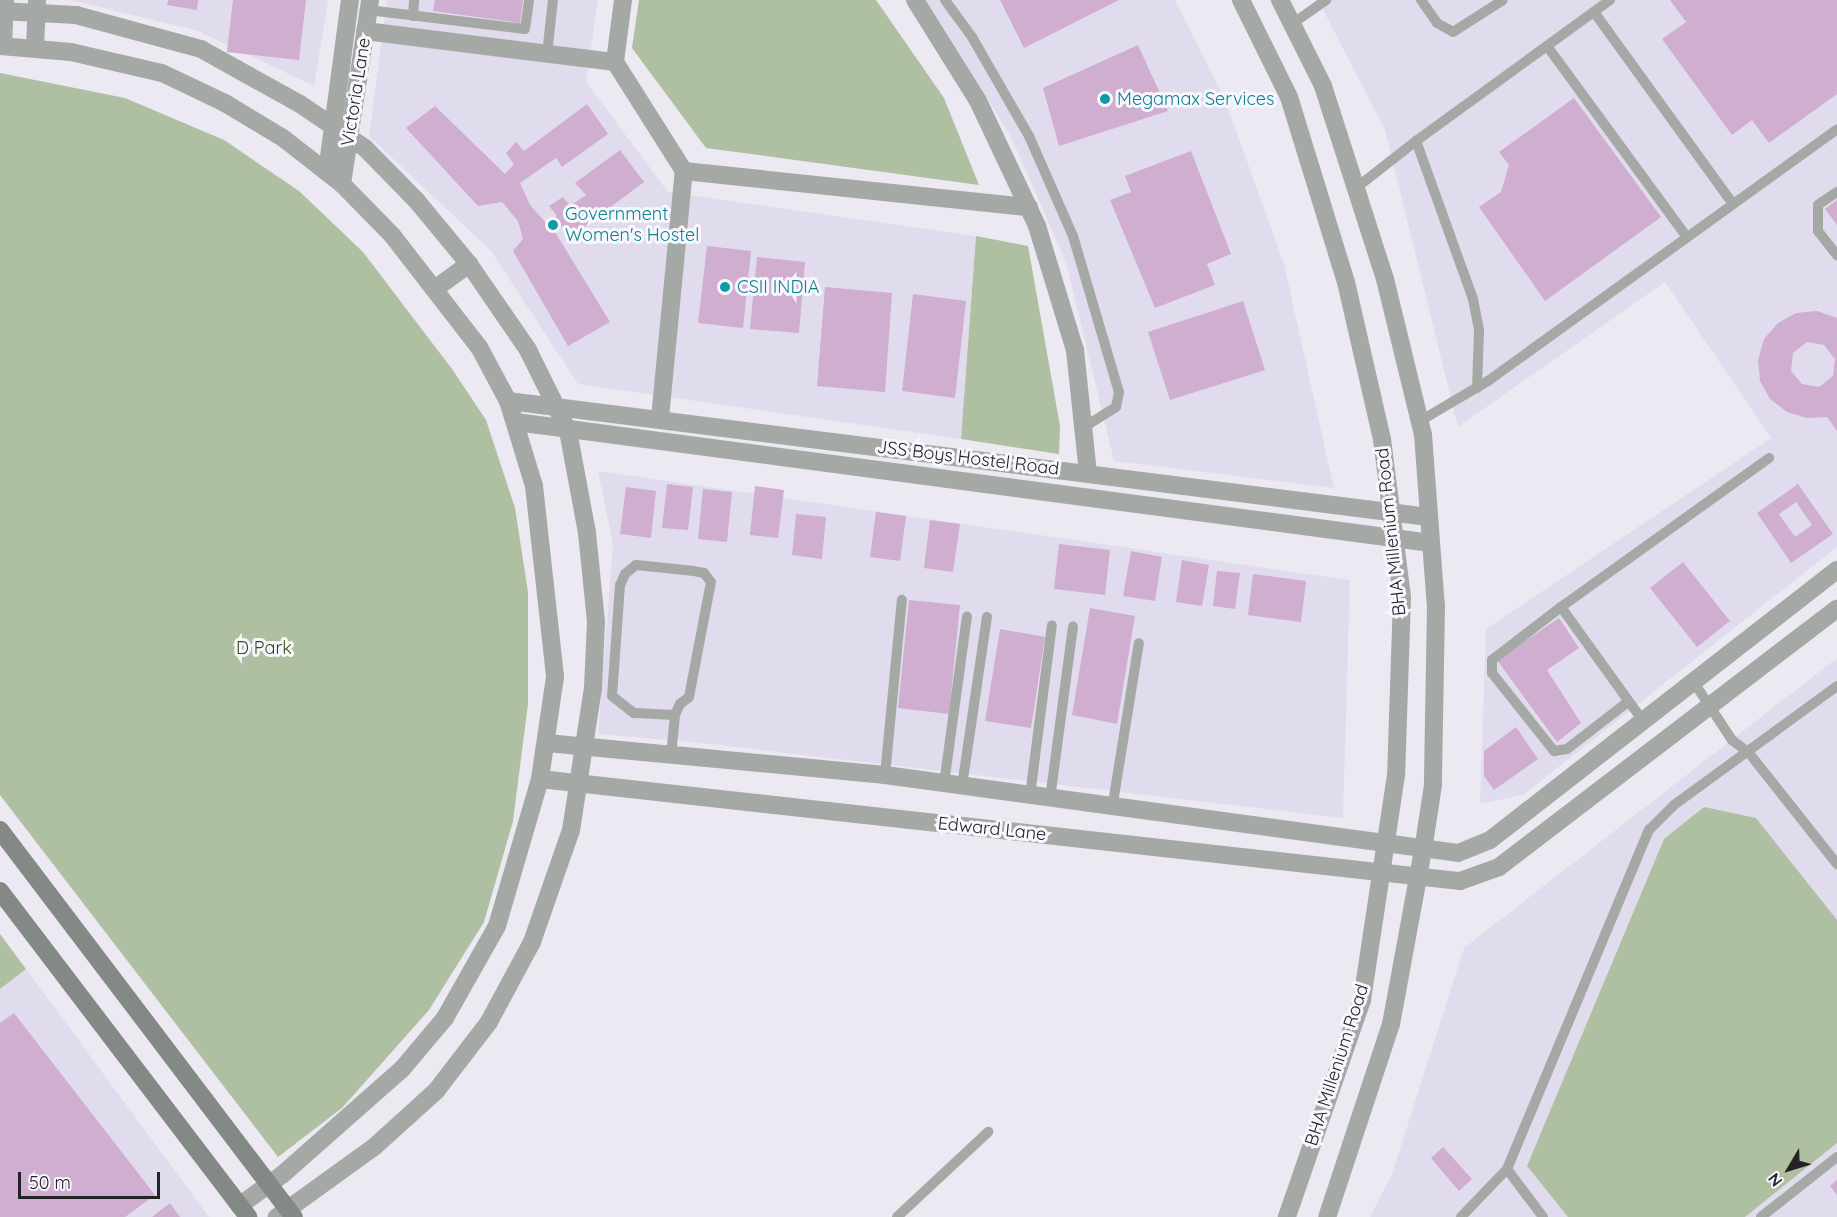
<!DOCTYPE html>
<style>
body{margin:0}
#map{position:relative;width:1837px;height:1217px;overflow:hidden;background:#ece9f3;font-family:Quicksand,sans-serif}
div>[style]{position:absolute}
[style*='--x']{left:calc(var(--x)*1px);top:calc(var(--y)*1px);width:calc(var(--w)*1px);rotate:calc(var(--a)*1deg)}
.built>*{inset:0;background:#e1dced}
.green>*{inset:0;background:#afbfa1}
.building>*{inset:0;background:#cfaecf}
.lane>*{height:10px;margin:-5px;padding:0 5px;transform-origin:5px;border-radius:5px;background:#a5a9a6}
.street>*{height:18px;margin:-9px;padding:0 9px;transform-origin:9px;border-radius:9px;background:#a5a9a6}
.secondary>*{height:18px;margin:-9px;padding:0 9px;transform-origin:9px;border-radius:9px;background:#838985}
.dots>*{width:16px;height:16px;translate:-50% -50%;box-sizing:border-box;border:3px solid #f9f7fe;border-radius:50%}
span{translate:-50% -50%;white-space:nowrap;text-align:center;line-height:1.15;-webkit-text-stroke:6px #f9f7fe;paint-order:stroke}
.street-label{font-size:18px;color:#232226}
.culture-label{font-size:18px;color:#0d838f}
.left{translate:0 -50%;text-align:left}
.park-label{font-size:18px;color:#314b11}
.north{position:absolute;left:1759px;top:1139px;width:60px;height:60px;-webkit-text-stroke:4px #f9f7fe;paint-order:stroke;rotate:232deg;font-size:16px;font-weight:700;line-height:24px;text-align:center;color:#232226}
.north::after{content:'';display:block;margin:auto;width:21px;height:27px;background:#232226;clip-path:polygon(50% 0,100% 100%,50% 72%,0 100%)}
.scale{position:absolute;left:18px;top:1172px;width:142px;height:27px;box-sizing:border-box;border:3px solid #232226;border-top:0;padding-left:8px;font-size:18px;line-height:21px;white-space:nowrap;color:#232226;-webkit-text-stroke:4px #f9f7fe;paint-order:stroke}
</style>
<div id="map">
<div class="built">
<div style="clip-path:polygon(71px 0,328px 0,314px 86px,198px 31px)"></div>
<div style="clip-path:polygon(387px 0,598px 0,586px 82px,668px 192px,976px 236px,961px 439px,578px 384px,491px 251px,369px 136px)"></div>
<div style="clip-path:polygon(926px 0,1175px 0,1225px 100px,1284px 264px,1334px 488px,1114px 461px,1066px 262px,1011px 137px)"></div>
<div style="clip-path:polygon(1318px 0,1837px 0,1837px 547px,1523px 795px,1480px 804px,1486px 629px,1771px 438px,1665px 282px,1458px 427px,1385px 130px)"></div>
<div style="clip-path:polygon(598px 471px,1350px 580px,1343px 818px,701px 743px,598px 734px,613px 545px)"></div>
<div style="clip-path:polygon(1837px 658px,1837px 1217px,1370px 1217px,1392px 1174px,1464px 948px)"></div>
<div style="clip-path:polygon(26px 969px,209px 1217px,0 1217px,0 989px)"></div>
</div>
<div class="green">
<div style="clip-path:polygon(639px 0,876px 0,944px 98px,979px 185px,706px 148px,632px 48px)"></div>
<div style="clip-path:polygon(0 73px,125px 98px,224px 140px,299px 191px,363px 252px,452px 369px,486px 420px,515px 508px,528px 592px,528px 704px,513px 821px,484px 922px,429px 1010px,342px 1108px,278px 1157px,0 795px)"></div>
<div style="clip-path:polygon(976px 236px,1028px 246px,1060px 426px,1059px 454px,961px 439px)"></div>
<div style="clip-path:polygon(1704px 807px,1756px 818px,1837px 920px,1837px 1143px,1745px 1217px,1568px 1217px,1527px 1166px,1664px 839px)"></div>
<div style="clip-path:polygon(0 934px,26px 969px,0 989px)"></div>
</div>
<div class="building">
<div style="clip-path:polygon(168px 0,198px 0,197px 10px,167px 5px)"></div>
<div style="clip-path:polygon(233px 0,306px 0,299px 60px,227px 52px)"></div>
<div style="clip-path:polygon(435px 0,523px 0,520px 23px,433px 11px)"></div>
<div style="clip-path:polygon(1000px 0,1119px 0,1024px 48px)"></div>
<div style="clip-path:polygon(1670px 0,1837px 0,1837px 94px,1769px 143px,1752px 120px,1732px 135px,1662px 39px,1686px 22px)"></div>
<div style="clip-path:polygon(1138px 45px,1168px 111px,1059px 146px,1043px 88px)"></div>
<div style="clip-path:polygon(1574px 98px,1661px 217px,1545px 301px,1479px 207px,1501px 192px,1509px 165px,1499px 152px)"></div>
<div style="clip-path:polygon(587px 104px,608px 134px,562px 167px,556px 158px,520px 183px,530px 205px,547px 224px,557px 216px,549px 206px,563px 197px,570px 206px,586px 195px,575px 183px,620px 150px,644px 182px,573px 235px,562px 226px,555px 232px,610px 322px,568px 346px,513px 251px,523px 239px,518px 221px,502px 202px,478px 206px,406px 128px,435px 106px,505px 174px,514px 164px,506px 153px,516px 142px,524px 151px)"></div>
<div style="clip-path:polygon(1191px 151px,1231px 254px,1207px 264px,1215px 285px,1155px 308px,1110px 200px,1131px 192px,1125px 176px)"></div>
<div style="clip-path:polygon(1837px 200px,1837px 225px,1825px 209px)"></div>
<div style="clip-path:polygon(707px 246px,751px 251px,743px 328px,698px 323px)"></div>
<div style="clip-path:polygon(757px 257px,805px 262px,799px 333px,750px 329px)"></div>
<div style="clip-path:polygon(825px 287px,892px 293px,885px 392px,817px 386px)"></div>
<div style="clip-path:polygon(913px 294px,966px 301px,955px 398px,902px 391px)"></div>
<div style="clip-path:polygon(1243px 301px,1265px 370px,1170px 400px,1148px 332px)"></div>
<div style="clip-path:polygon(evenodd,1817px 311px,1837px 318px,1837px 431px,1827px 417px,1807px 418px,1787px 412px,1770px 399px,1760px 381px,1758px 360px,1764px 339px,1778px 323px,1796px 313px,1817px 311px,1807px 342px,1824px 345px,1835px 359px,1833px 376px,1819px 387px,1802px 384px,1791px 371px,1793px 353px,1807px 342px)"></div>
<div style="clip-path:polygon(667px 484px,693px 487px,688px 530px,662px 528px)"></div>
<div style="clip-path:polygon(evenodd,1798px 484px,1833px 534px,1791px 563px,1757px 513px,1798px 484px,1796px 502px,1812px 525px,1795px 537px,1779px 514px,1796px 502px)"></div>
<div style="clip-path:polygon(755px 486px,784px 490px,778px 538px,750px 535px)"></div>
<div style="clip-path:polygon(626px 487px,656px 491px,651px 538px,620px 534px)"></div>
<div style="clip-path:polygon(703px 489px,732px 492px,727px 542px,698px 539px)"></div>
<div style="clip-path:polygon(876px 512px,906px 516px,900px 561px,870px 557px)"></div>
<div style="clip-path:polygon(796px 514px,826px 517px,822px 559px,792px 555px)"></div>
<div style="clip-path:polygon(930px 520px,960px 524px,953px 572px,924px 568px)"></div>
<div style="clip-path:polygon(1059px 544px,1110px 550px,1105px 595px,1054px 589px)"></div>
<div style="clip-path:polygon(1131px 551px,1162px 557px,1155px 601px,1123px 596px)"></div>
<div style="clip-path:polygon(1182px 560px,1209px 565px,1202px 606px,1176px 602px)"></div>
<div style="clip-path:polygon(1683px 562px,1730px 621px,1697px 647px,1650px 588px)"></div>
<div style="clip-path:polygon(1217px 571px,1240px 573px,1235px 609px,1213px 606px)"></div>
<div style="clip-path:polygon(1253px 574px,1306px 581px,1301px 622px,1248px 615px)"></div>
<div style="clip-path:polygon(909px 600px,960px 605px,949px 714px,898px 708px)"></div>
<div style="clip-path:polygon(1090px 608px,1135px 616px,1117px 724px,1072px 715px)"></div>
<div style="clip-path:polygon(1559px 618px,1579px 648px,1547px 670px,1581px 723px,1557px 742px,1497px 660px)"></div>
<div style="clip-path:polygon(1000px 629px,1045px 637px,1031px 728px,985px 721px)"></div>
<div style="clip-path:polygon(1516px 727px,1538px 759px,1494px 790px,1484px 776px,1484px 751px)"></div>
<div style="clip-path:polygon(14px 1013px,155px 1195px,125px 1217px,0 1217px,0 1023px)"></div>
<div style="clip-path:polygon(1443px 1147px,1472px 1179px,1459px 1191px,1431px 1158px)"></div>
<div style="clip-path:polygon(1837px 1180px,1837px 1195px,1830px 1186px)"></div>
<div style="clip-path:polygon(170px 1203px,180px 1217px,152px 1217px)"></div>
</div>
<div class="lane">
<div style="--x:945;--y:0;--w:46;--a:53.9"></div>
<div style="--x:972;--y:37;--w:114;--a:60.1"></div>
<div style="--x:1029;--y:136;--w:109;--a:66.3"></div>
<div style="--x:1073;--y:236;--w:163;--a:73.6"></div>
<div style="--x:1119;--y:392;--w:15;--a:101"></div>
<div style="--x:1116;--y:407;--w:39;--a:148"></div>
<div style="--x:1421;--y:0;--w:28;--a:55"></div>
<div style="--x:1437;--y:23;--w:18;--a:29"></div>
<div style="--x:1453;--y:32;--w:59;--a:-32.6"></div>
<div style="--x:368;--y:10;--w:158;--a:6.9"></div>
<div style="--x:525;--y:29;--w:29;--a:-82"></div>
<div style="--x:1594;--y:12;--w:237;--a:54.1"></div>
<div style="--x:413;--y:16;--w:16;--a:-86"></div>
<div style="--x:1292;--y:24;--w:42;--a:-35.2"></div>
<div style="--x:1547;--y:46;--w:237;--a:53.8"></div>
<div style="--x:547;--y:54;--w:54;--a:-83.7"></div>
<div style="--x:1356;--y:188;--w:76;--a:-38.1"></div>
<div style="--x:1837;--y:192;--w:23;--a:146"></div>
<div style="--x:1818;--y:205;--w:26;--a:90"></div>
<div style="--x:1818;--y:231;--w:31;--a:52"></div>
<div style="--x:1477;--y:388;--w:58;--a:-88"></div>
<div style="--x:1479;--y:330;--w:32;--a:-101"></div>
<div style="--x:1473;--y:299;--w:168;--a:-109.8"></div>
<div style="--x:1416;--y:141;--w:240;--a:-36"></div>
<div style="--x:1420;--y:421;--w:79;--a:-30.5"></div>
<div style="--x:1488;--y:381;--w:430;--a:-35.8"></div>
<div style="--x:1561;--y:607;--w:87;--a:142.5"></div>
<div style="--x:1492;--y:660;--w:13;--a:90"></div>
<div style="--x:1492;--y:673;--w:100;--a:51.5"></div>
<div style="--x:1554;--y:751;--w:13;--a:-9"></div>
<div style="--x:1567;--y:749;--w:78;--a:-37.7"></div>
<div style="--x:1693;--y:681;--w:71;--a:56.5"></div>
<div style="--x:1732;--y:740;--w:21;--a:37"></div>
<div style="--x:1749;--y:753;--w:142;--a:51.6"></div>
<div style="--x:1643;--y:721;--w:140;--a:-125.7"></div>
<div style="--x:1561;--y:607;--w:256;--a:-35.6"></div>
<div style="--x:671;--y:756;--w:41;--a:-84.4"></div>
<div style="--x:675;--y:715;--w:12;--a:-66"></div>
<div style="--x:680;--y:704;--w:11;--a:-38"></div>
<div style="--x:689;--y:697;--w:117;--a:-79.2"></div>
<div style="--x:711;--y:582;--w:11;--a:-128"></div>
<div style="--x:704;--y:573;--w:10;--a:-169"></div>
<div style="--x:694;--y:571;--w:58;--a:-174.1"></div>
<div style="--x:636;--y:565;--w:14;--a:141"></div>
<div style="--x:625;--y:574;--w:12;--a:114"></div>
<div style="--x:620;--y:585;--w:111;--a:94.1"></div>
<div style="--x:612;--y:696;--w:28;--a:38"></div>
<div style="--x:634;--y:713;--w:41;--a:2.8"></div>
<div style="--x:885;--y:775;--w:176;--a:-84.5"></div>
<div style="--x:944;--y:784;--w:169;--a:-82.2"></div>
<div style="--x:962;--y:786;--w:171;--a:-81.6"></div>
<div style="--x:1030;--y:796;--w:172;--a:-82.7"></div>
<div style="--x:1050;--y:799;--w:174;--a:-82.4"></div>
<div style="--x:1112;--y:809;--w:168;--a:-80.8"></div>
<div style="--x:1507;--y:1169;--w:60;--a:53.1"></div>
<div style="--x:897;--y:1217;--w:125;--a:-43"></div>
<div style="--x:1461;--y:1217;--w:66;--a:-46.2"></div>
<div style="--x:1507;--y:1169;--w:368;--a:-67.3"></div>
<div style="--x:1649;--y:830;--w:35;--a:-45"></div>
<div style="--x:1674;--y:805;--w:202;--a:-36.1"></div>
<div style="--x:1761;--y:1217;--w:97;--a:-38.3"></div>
</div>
<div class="street">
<div style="--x:623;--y:0;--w:63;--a:97.4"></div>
<div style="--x:615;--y:62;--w:129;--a:57.7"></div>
<div style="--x:684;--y:171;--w:347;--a:6"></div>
<div style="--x:915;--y:0;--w:119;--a:58"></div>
<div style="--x:978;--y:101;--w:138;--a:64.7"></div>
<div style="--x:1037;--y:226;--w:130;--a:73"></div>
<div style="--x:1075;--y:350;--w:124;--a:84"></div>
<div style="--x:1241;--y:0;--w:108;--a:63.7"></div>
<div style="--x:1289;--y:97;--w:194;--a:72.9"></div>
<div style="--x:1346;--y:282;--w:161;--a:77.1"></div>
<div style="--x:1382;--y:439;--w:159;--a:82.8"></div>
<div style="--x:1402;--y:597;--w:178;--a:91.9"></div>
<div style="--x:1396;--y:775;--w:228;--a:98.6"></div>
<div style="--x:1362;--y:1000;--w:230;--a:109.1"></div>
<div style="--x:1280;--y:0;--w:96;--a:63.4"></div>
<div style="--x:1323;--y:86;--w:203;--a:72.2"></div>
<div style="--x:1385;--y:279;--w:161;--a:76.3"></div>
<div style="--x:1423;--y:435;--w:171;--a:85.7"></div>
<div style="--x:1436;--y:606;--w:179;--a:91"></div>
<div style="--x:1433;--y:785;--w:66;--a:98.7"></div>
<div style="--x:1423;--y:850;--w:177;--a:100.4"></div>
<div style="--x:1391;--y:1024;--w:203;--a:108.3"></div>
<div style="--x:0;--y:11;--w:76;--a:3"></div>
<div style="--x:76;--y:15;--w:130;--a:15.2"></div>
<div style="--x:201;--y:49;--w:113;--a:29.1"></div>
<div style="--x:300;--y:104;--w:78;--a:34.1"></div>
<div style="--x:365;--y:148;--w:73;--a:45.6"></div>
<div style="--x:416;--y:200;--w:83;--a:50.4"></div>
<div style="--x:469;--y:264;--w:104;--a:55.5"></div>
<div style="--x:528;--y:350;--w:90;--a:63.7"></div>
<div style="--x:568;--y:431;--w:104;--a:79.4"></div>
<div style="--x:587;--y:533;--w:89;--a:84.2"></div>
<div style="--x:596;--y:622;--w:66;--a:92.6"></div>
<div style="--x:593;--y:688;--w:144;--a:98.8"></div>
<div style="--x:571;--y:830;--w:119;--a:109.2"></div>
<div style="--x:532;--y:942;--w:91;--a:118.3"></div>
<div style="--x:489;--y:1022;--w:87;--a:127.5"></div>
<div style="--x:436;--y:1091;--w:84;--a:137.9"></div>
<div style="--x:374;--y:1147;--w:120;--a:144.2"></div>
<div style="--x:365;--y:31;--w:252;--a:7.1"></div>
<div style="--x:0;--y:46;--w:71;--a:4.8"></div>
<div style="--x:71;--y:52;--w:93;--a:13"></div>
<div style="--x:162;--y:73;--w:70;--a:25.5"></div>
<div style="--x:225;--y:103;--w:68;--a:31.1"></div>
<div style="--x:283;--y:138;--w:75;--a:37.9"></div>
<div style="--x:342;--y:184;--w:71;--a:45.6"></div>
<div style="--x:392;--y:235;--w:142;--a:52.2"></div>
<div style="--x:479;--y:347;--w:61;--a:61.8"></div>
<div style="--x:508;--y:401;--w:89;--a:73"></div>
<div style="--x:534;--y:486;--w:192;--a:83.7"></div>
<div style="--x:555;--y:677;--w:103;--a:98.4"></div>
<div style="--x:540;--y:779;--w:153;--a:106.3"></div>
<div style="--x:497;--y:926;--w:106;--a:119.5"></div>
<div style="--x:445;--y:1018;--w:67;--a:130.1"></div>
<div style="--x:402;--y:1069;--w:159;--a:138.6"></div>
<div style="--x:283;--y:1174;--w:54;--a:144"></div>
<div style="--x:3;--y:46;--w:46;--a:-87.5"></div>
<div style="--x:35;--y:48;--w:48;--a:-87.6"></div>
<div style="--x:327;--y:172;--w:174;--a:-82.4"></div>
<div style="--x:342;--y:184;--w:186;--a:-81.3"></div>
<div style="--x:436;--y:288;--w:41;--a:-36"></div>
<div style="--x:508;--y:401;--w:928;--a:7.18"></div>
<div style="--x:660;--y:418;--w:248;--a:-84.5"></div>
<div style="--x:516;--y:422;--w:923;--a:7.53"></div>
<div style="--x:547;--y:743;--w:340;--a:5.4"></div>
<div style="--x:885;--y:775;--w:578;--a:7.75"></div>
<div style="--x:1458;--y:853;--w:35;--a:-22"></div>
<div style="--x:1490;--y:840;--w:440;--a:-37.9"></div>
<div style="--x:540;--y:779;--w:926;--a:6.33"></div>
<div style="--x:1460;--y:881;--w:41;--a:-19.7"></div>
<div style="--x:1499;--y:867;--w:425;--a:-37.4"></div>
</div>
<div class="secondary">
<div style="--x:0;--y:830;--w:486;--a:52.8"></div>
<div style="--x:0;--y:891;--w:410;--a:52.7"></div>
</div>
<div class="dots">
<div style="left:1105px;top:99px;background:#0f9aa8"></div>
<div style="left:553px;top:225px;background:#0f9aa8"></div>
<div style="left:725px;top:287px;background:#0f9aa8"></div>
</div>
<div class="street-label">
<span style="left:356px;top:92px;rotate:-81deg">Victoria Lane</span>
<span style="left:968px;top:458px;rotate:7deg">JSS Boys Hostel Road</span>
<span style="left:1391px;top:532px;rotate:-96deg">BHA Millenium Road</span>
<span style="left:992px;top:829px;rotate:6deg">Edward Lane</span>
<span style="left:1337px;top:1065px;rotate:-72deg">BHA Millenium Road</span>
</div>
<div class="culture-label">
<span class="left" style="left:1117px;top:99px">Megamax Services</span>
<span class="left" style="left:565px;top:225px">Government<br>Women's Hostel</span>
<span class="left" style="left:737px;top:287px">CSII INDIA</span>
</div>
<div class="park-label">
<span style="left:264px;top:648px">D Park</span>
</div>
<div class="north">N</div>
<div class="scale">50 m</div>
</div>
